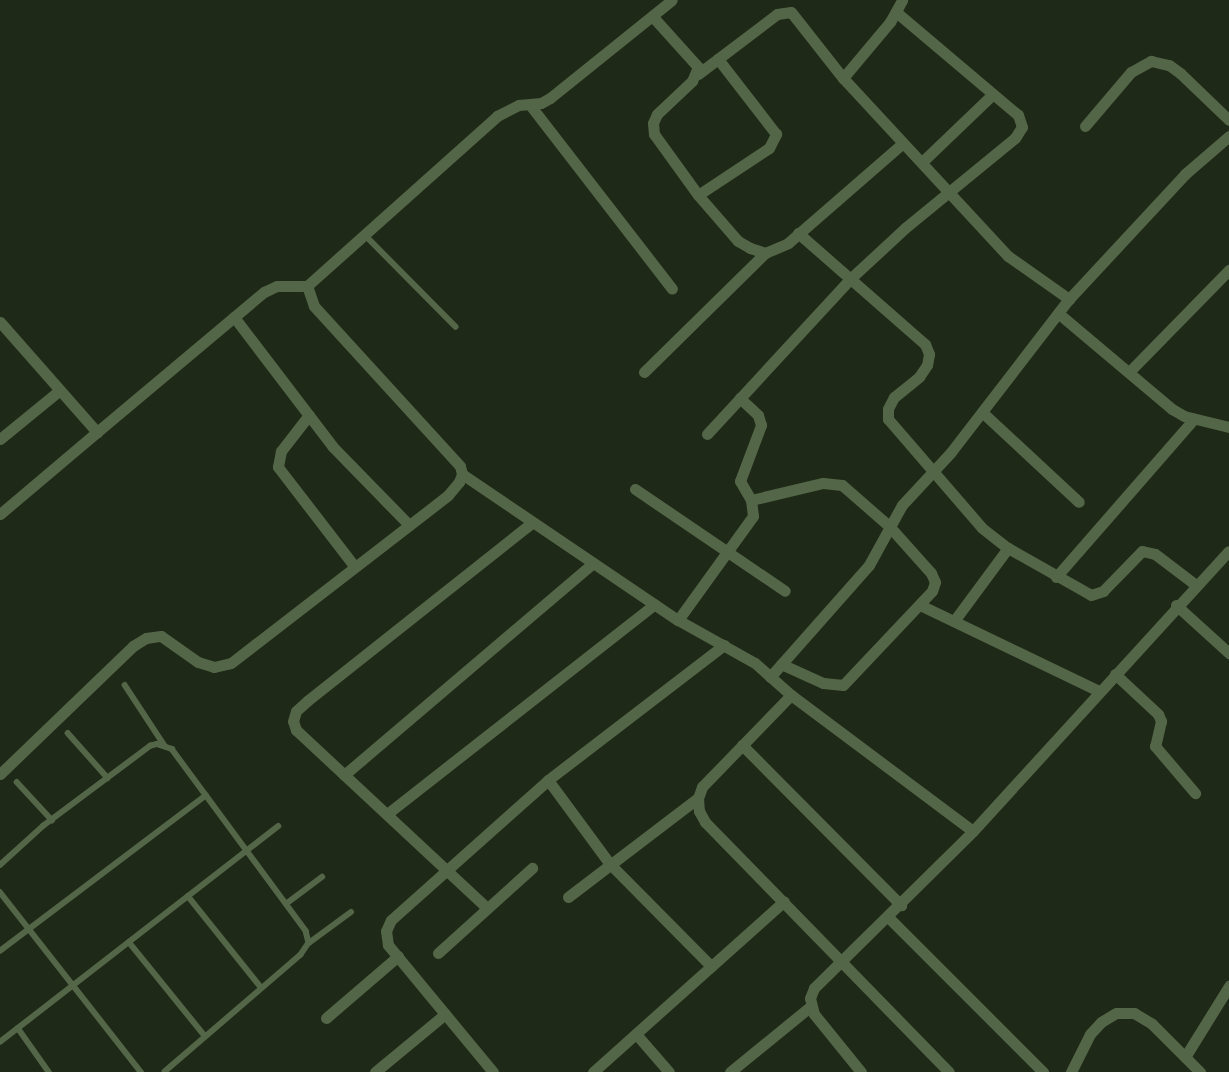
<!DOCTYPE html>
<style>
body{margin:0}
#map{position:relative;width:1229px;height:1072px;overflow:hidden;background:#1f2917;font-family:"Noto Sans",sans-serif}
div>[style]{position:absolute}
[style*='--x']{left:calc(var(--x)*1px);top:calc(var(--y)*1px);width:calc(var(--w)*1px);rotate:calc(var(--a)*1deg)}
.service>*{height:5.5px;margin:-2.75px;padding:0 2.75px;transform-origin:2.75px;border-radius:2.75px;background:#546648}
.minor>*{height:11px;margin:-5.5px;padding:0 5.5px;transform-origin:5.5px;border-radius:5.5px;background:#546648}
span{translate:-50% -50%;white-space:nowrap;text-align:center;line-height:1.15;-webkit-text-stroke:5px #0b1008;paint-order:stroke}
</style>
<div id="map">
<div class="service">
<div style="--x:365;--y:235;--w:129;--a:45.3"></div>
<div style="--x:125;--y:685;--w:73;--a:56.7"></div>
<div style="--x:68;--y:733;--w:60;--a:48.4"></div>
<div style="--x:17;--y:782;--w:52;--a:47.4"></div>
<div style="--x:0;--y:865;--w:58;--a:-42.2"></div>
<div style="--x:43;--y:826;--w:134;--a:-36.8"></div>
<div style="--x:150;--y:746;--w:7;--a:-16"></div>
<div style="--x:157;--y:744;--w:16;--a:18"></div>
<div style="--x:172;--y:749;--w:226;--a:53.6"></div>
<div style="--x:306;--y:931;--w:12;--a:76"></div>
<div style="--x:309;--y:943;--w:14;--a:124"></div>
<div style="--x:301;--y:955;--w:179;--a:139.3"></div>
<div style="--x:0;--y:892;--w:229;--a:51.9"></div>
<div style="--x:188;--y:896;--w:117;--a:51.3"></div>
<div style="--x:286;--y:904;--w:45;--a:-36.9"></div>
<div style="--x:129;--y:942;--w:121;--a:51"></div>
<div style="--x:309;--y:943;--w:52;--a:-36.4"></div>
<div style="--x:0;--y:951;--w:258;--a:-37.1"></div>
<div style="--x:18;--y:1028;--w:54;--a:54.8"></div>
<div style="--x:0;--y:1042;--w:352;--a:-37.8"></div>
</div>
<div class="minor">
<div style="--x:653;--y:17;--w:67;--a:48"></div>
<div style="--x:698;--y:67;--w:15;--a:113"></div>
<div style="--x:692;--y:81;--w:48;--a:136.7"></div>
<div style="--x:657;--y:114;--w:10;--a:114"></div>
<div style="--x:653;--y:123;--w:11;--a:85"></div>
<div style="--x:654;--y:134;--w:75;--a:54.2"></div>
<div style="--x:698;--y:195;--w:61;--a:49"></div>
<div style="--x:738;--y:241;--w:14;--a:30"></div>
<div style="--x:750;--y:248;--w:16;--a:18"></div>
<div style="--x:765;--y:253;--w:25;--a:-23"></div>
<div style="--x:788;--y:243;--w:151;--a:-41"></div>
<div style="--x:698;--y:74;--w:99;--a:-37.2"></div>
<div style="--x:777;--y:14;--w:14;--a:-8"></div>
<div style="--x:791;--y:12;--w:84;--a:51.8"></div>
<div style="--x:843;--y:78;--w:243;--a:47.2"></div>
<div style="--x:1008;--y:256;--w:75;--a:35.2"></div>
<div style="--x:843;--y:78;--w:73;--a:-50"></div>
<div style="--x:890;--y:22;--w:25;--a:-61"></div>
<div style="--x:530;--y:105;--w:232;--a:52.3"></div>
<div style="--x:1085;--y:126;--w:71;--a:-49.6"></div>
<div style="--x:1131;--y:72;--w:23;--a:-29"></div>
<div style="--x:1151;--y:61;--w:18;--a:13"></div>
<div style="--x:1169;--y:65;--w:14;--a:36"></div>
<div style="--x:1180;--y:73;--w:68;--a:43.8"></div>
<div style="--x:922;--y:162;--w:98;--a:-43.8"></div>
<div style="--x:698;--y:195;--w:85;--a:-33.5"></div>
<div style="--x:769;--y:148;--w:16;--a:-63"></div>
<div style="--x:776;--y:134;--w:95;--a:-127.7"></div>
<div style="--x:798;--y:233;--w:169;--a:41.2"></div>
<div style="--x:925;--y:344;--w:11;--a:68"></div>
<div style="--x:929;--y:354;--w:11;--a:100"></div>
<div style="--x:927;--y:365;--w:14;--a:124"></div>
<div style="--x:919;--y:377;--w:32;--a:141"></div>
<div style="--x:894;--y:397;--w:13;--a:117"></div>
<div style="--x:888;--y:409;--w:10;--a:90"></div>
<div style="--x:888;--y:419;--w:144;--a:49.2"></div>
<div style="--x:982;--y:528;--w:33;--a:38"></div>
<div style="--x:1008;--y:548;--w:95;--a:29.5"></div>
<div style="--x:1091;--y:595;--w:13;--a:-18"></div>
<div style="--x:1103;--y:591;--w:56;--a:-45.7"></div>
<div style="--x:1142;--y:551;--w:13;--a:13"></div>
<div style="--x:1155;--y:554;--w:51;--a:37.1"></div>
<div style="--x:1058;--y:313;--w:149;--a:40.1"></div>
<div style="--x:1172;--y:409;--w:14;--a:30"></div>
<div style="--x:1184;--y:416;--w:46;--a:13.7"></div>
<div style="--x:234;--y:317;--w:163;--a:52.7"></div>
<div style="--x:333;--y:447;--w:109;--a:45.7"></div>
<div style="--x:0;--y:322;--w:147;--a:48.6"></div>
<div style="--x:97;--y:432;--w:218;--a:-40"></div>
<div style="--x:264;--y:292;--w:14;--a:-25"></div>
<div style="--x:277;--y:286;--w:30;--a:0"></div>
<div style="--x:644;--y:372;--w:170;--a:-44.5"></div>
<div style="--x:1129;--y:372;--w:143;--a:-45.6"></div>
<div style="--x:982;--y:412;--w:132;--a:42.9"></div>
<div style="--x:309;--y:415;--w:46;--a:127.9"></div>
<div style="--x:281;--y:451;--w:16;--a:101"></div>
<div style="--x:278;--y:467;--w:126;--a:52.4"></div>
<div style="--x:707;--y:434;--w:211;--a:-47.3"></div>
<div style="--x:850;--y:279;--w:75;--a:-42.8"></div>
<div style="--x:905;--y:228;--w:142;--a:-39.3"></div>
<div style="--x:1015;--y:138;--w:13;--a:-58"></div>
<div style="--x:1022;--y:127;--w:13;--a:-108"></div>
<div style="--x:1018;--y:115;--w:160;--a:-139.8"></div>
<div style="--x:0;--y:439;--w:77;--a:-39.2"></div>
<div style="--x:462;--y:474;--w:261;--a:34.1"></div>
<div style="--x:678;--y:620;--w:88;--a:29.2"></div>
<div style="--x:755;--y:663;--w:48;--a:41.6"></div>
<div style="--x:791;--y:695;--w:227;--a:36.8"></div>
<div style="--x:635;--y:489;--w:181;--a:34.2"></div>
<div style="--x:751;--y:500;--w:74;--a:-13.3"></div>
<div style="--x:823;--y:483;--w:19;--a:6"></div>
<div style="--x:842;--y:485;--w:62;--a:41.1"></div>
<div style="--x:889;--y:526;--w:63;--a:48.2"></div>
<div style="--x:931;--y:573;--w:10;--a:66"></div>
<div style="--x:935;--y:582;--w:9;--a:108"></div>
<div style="--x:932;--y:591;--w:129;--a:133.4"></div>
<div style="--x:843;--y:685;--w:20;--a:-174"></div>
<div style="--x:823;--y:683;--w:46;--a:-155.7"></div>
<div style="--x:0;--y:514;--w:127;--a:-40.2"></div>
<div style="--x:1056;--y:577;--w:210;--a:-48.9"></div>
<div style="--x:920;--y:605;--w:199;--a:25.7"></div>
<div style="--x:1176;--y:605;--w:72;--a:42.2"></div>
<div style="--x:678;--y:620;--w:128;--a:-54.2"></div>
<div style="--x:753;--y:516;--w:16;--a:-97"></div>
<div style="--x:751;--y:500;--w:22;--a:-120"></div>
<div style="--x:740;--y:481;--w:60;--a:-69.4"></div>
<div style="--x:761;--y:425;--w:10;--a:-107"></div>
<div style="--x:758;--y:415;--w:25;--a:-137"></div>
<div style="--x:954;--y:621;--w:91;--a:-53.5"></div>
<div style="--x:1115;--y:674;--w:59;--a:42.9"></div>
<div style="--x:1158;--y:714;--w:8;--a:67"></div>
<div style="--x:1161;--y:721;--w:26;--a:103"></div>
<div style="--x:1155;--y:746;--w:62;--a:49.6"></div>
<div style="--x:770;--y:677;--w:149;--a:-48.5"></div>
<div style="--x:869;--y:565;--w:68;--a:-61.2"></div>
<div style="--x:902;--y:505;--w:72;--a:-47.2"></div>
<div style="--x:951;--y:452;--w:193;--a:-52.4"></div>
<div style="--x:1069;--y:299;--w:171;--a:-47.1"></div>
<div style="--x:1185;--y:174;--w:58;--a:-40.8"></div>
<div style="--x:791;--y:695;--w:128;--a:134.1"></div>
<div style="--x:702;--y:787;--w:12;--a:110"></div>
<div style="--x:698;--y:798;--w:13;--a:86"></div>
<div style="--x:699;--y:811;--w:13;--a:61"></div>
<div style="--x:705;--y:822;--w:349;--a:45.7"></div>
<div style="--x:742;--y:745;--w:226;--a:45.2"></div>
<div style="--x:0;--y:774;--w:185;--a:-43.9"></div>
<div style="--x:133;--y:646;--w:15;--a:-32"></div>
<div style="--x:146;--y:638;--w:15;--a:-8"></div>
<div style="--x:161;--y:636;--w:45;--a:35.1"></div>
<div style="--x:198;--y:662;--w:17;--a:17"></div>
<div style="--x:214;--y:667;--w:17;--a:-13"></div>
<div style="--x:231;--y:663;--w:274;--a:-37.7"></div>
<div style="--x:448;--y:495;--w:17;--a:-50"></div>
<div style="--x:459;--y:482;--w:9;--a:-69"></div>
<div style="--x:462;--y:474;--w:8;--a:-104"></div>
<div style="--x:460;--y:466;--w:217;--a:-132.4"></div>
<div style="--x:314;--y:306;--w:21;--a:-109"></div>
<div style="--x:307;--y:286;--w:255;--a:-41.8"></div>
<div style="--x:497;--y:116;--w:25;--a:-27"></div>
<div style="--x:519;--y:105;--w:22;--a:-5"></div>
<div style="--x:541;--y:103;--w:10;--a:-29"></div>
<div style="--x:550;--y:98;--w:156;--a:-38.8"></div>
<div style="--x:344;--y:775;--w:327;--a:-40.4"></div>
<div style="--x:548;--y:780;--w:104;--a:53.6"></div>
<div style="--x:610;--y:864;--w:144;--a:45.3"></div>
<div style="--x:387;--y:814;--w:340;--a:-38.1"></div>
<div style="--x:568;--y:897;--w:163;--a:-37.3"></div>
<div style="--x:487;--y:908;--w:261;--a:-137"></div>
<div style="--x:296;--y:730;--w:9;--a:-108"></div>
<div style="--x:293;--y:721;--w:10;--a:-73"></div>
<div style="--x:296;--y:711;--w:15;--a:-42"></div>
<div style="--x:307;--y:701;--w:288;--a:-38.4"></div>
<div style="--x:889;--y:918;--w:218;--a:45"></div>
<div style="--x:438;--y:953;--w:127;--a:-42.1"></div>
<div style="--x:326;--y:1018;--w:95;--a:-40.7"></div>
<div style="--x:636;--y:1034;--w:50;--a:49"></div>
<div style="--x:1185;--y:1057;--w:84;--a:-58.2"></div>
<div style="--x:375;--y:1072;--w:91;--a:-39.6"></div>
<div style="--x:493;--y:1072;--w:165;--a:-129.6"></div>
<div style="--x:388;--y:945;--w:14;--a:-98"></div>
<div style="--x:386;--y:931;--w:12;--a:-66"></div>
<div style="--x:391;--y:920;--w:210;--a:-41.7"></div>
<div style="--x:548;--y:780;--w:222;--a:-37.5"></div>
<div style="--x:593;--y:1072;--w:256;--a:-41.8"></div>
<div style="--x:730;--y:1072;--w:104;--a:-39.2"></div>
<div style="--x:861;--y:1072;--w:75;--a:-129"></div>
<div style="--x:814;--y:1014;--w:16;--a:-104"></div>
<div style="--x:810;--y:998;--w:11;--a:-68"></div>
<div style="--x:814;--y:988;--w:223;--a:-44.6"></div>
<div style="--x:973;--y:831;--w:379;--a:-47.6"></div>
<div style="--x:1071;--y:1072;--w:42;--a:-63.4"></div>
<div style="--x:1090;--y:1034;--w:16;--a:-47"></div>
<div style="--x:1101;--y:1022;--w:17;--a:-31"></div>
<div style="--x:1116;--y:1013;--w:18;--a:0"></div>
<div style="--x:1134;--y:1013;--w:21;--a:31"></div>
<div style="--x:1152;--y:1024;--w:68;--a:45"></div>
</div>
</div>
